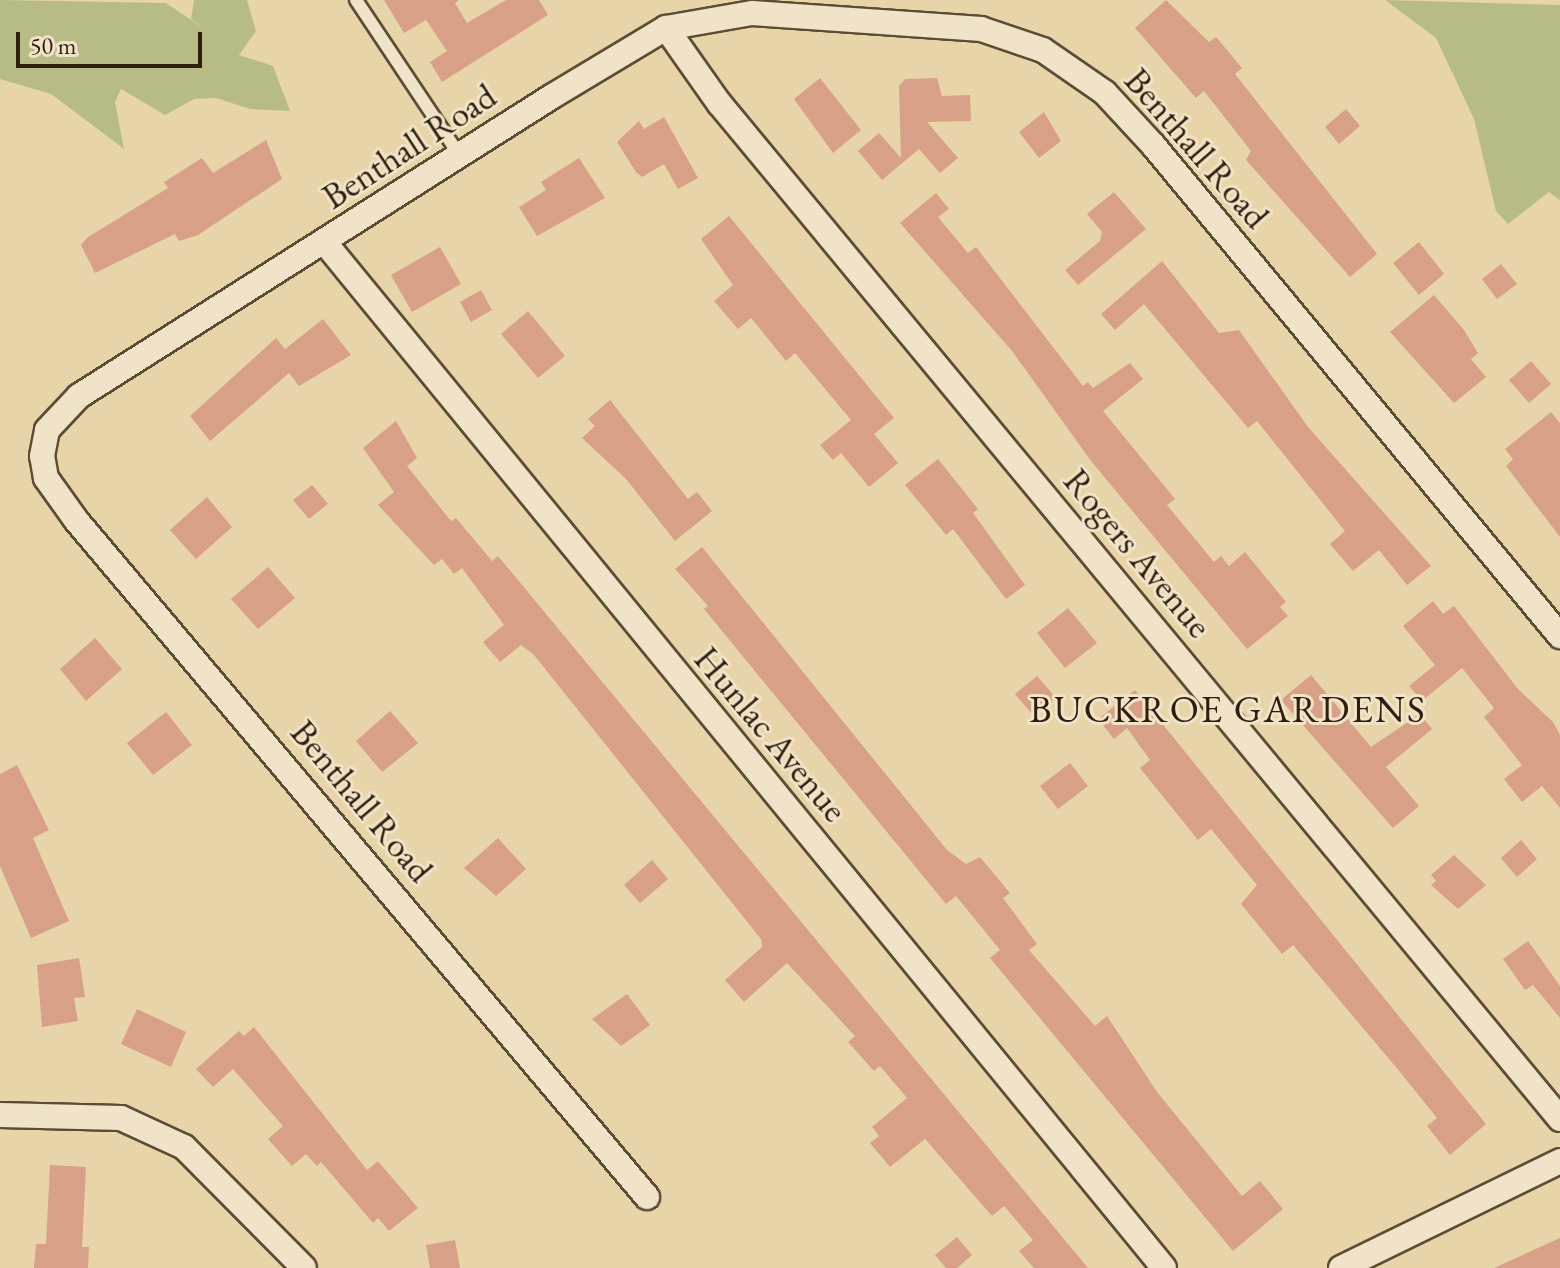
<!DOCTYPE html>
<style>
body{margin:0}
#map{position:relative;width:1560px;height:1268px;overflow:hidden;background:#e8d4a9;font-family:"EB Garamond",serif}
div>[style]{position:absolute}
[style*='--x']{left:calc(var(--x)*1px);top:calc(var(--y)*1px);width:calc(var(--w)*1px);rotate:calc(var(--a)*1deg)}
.green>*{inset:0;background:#b7bc87}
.building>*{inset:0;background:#d8a086}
.roads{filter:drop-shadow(2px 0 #5d4c34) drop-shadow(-2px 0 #5d4c34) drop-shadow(0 2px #5d4c34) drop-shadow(0 -2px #5d4c34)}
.service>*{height:12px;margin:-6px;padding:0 6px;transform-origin:6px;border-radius:6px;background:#f0e3c7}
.minor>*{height:24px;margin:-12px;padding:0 12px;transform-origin:12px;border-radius:12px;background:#f0e3c7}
span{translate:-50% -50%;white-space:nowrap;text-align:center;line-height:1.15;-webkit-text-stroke:6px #f0e3c7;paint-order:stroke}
.street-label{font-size:36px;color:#2f1e0d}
.neighbourhood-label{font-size:38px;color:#2f1e0d;letter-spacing:2px}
.scale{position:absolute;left:16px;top:32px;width:186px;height:36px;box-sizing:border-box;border:4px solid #2f1e0d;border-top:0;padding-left:10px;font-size:24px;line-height:28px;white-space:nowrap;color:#2f1e0d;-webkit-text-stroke:6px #f0e3c7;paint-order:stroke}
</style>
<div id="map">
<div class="green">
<div style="clip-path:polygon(0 0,166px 3px,206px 30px,191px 19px,194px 0,247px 0,256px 31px,239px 55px,273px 66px,290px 111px,250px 109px,216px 98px,194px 99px,165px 115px,121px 89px,115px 102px,124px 149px,51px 94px,0 79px)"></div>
<div style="clip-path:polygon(1385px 0,1560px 5px,1560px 200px,1549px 192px,1508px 224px,1496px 211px,1474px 119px,1436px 38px)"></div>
</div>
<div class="building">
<div style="clip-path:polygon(384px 0,459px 0,455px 3px,467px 23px,506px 0,539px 0,548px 15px,442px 82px,430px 62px,447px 51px,426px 20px,404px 33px)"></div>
<div style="clip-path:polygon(1166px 0,1209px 42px,1216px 37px,1242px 68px,1235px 74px,1377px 254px,1350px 277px,1246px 160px,1251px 151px,1204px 91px,1196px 98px,1135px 28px)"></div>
<div style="clip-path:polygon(820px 78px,861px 130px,833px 153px,794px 99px)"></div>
<div style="clip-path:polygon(937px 78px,942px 96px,970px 95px,971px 121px,927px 122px,958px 158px,940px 173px,919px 149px,882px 180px,858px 151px,879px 133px,901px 158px,899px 86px,905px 79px)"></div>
<div style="clip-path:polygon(1346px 109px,1360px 126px,1339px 144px,1325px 127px)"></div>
<div style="clip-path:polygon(1044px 112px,1061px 141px,1039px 158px,1019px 132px)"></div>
<div style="clip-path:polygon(664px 117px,698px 178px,678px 189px,664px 164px,642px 177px,636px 172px,617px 142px,639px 121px,644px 129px)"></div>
<div style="clip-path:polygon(266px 140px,282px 179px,198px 235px,179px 241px,175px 234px,95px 273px,81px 245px,88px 237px,168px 188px,164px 182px,202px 158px,213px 173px)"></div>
<div style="clip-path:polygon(579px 158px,605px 198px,537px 236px,519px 207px,546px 190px,541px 182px)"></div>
<div style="clip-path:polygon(1114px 192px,1146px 229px,1078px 285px,1065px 270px,1100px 241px,1102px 232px,1087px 214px)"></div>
<div style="clip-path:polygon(936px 193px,949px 209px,938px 217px,968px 253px,976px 247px,1083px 386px,1088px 382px,1093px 388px,1130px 363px,1143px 379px,1103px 411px,1175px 499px,1167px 505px,1214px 562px,1221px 556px,1229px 566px,1245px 552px,1286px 602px,1280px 607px,1288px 616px,1247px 649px,1091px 461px,1012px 351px,900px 223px)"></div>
<div style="clip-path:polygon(729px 216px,894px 418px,874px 434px,898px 463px,869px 487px,841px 453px,833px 460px,820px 445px,851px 420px,795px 353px,786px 361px,751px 318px,738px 329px,714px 301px,733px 285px,701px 239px)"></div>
<div style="clip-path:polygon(1419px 242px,1444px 274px,1419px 295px,1393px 263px)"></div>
<div style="clip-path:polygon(440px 247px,461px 284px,412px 312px,391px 275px)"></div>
<div style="clip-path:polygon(1162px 261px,1219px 333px,1239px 330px,1308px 427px,1431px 566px,1407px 585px,1379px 550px,1353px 571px,1330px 544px,1345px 531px,1257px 421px,1248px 428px,1144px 304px,1115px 330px,1101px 314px)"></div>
<div style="clip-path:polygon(1501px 264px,1517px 284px,1497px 299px,1482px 279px)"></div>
<div style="clip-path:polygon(481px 290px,492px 310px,471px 322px,460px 302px)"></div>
<div style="clip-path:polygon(1434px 295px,1464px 330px,1478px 353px,1471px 359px,1486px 377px,1454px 403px,1390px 332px)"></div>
<div style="clip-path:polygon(528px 311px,565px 356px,538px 378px,501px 334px)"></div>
<div style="clip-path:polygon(323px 319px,351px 355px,299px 386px,289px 373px,210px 441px,190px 416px,276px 338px,285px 349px)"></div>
<div style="clip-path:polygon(1531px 361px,1551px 384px,1529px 403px,1509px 380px)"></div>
<div style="clip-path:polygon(610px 400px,688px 499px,697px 492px,712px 511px,675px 541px,626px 479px,582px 438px,595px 426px,588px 419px)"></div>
<div style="clip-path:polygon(1551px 412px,1560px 423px,1560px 537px,1506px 466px,1513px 459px,1505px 449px)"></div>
<div style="clip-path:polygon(396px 421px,417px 458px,407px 466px,451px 521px,456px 518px,492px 561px,498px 556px,1088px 1268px,1034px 1268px,1019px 1251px,1033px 1240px,1004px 1206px,992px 1216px,925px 1139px,890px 1167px,870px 1143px,879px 1136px,872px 1127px,907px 1098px,880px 1066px,874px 1071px,848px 1042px,855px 1036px,787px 963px,744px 1002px,725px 980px,762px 947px,761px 939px,534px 655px,521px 645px,500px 662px,483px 642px,504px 625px,462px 568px,454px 574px,442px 559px,434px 565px,378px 505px,394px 492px,363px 448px)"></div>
<div style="clip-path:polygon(938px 459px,978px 509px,973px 513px,1025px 585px,1006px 599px,953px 529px,946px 535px,905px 485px)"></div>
<div style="clip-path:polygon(312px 485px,328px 504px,309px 519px,293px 500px)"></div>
<div style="clip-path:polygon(207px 497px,232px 527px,196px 559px,170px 530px)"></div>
<div style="clip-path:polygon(702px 547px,947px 850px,966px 864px,980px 857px,1010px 893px,1003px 898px,1037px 944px,1029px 950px,1095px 1026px,1107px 1016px,1157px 1092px,1242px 1196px,1260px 1181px,1283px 1209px,1233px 1251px,990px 958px,1000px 950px,956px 896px,946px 904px,704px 609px,708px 606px,675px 569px)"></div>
<div style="clip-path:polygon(268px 567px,295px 598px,258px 629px,231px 599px)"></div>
<div style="clip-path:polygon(1433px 601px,1443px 614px,1454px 606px,1518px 689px,1553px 722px,1560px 735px,1560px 808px,1542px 786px,1522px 802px,1504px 779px,1522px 765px,1484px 717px,1494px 708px,1462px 668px,1422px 701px,1409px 686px,1435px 665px,1403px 626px)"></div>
<div style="clip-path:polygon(1068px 608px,1097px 643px,1065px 668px,1037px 633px)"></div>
<div style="clip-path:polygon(95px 638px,122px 669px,86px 701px,60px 669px)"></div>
<div style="clip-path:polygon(1311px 675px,1371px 747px,1420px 714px,1432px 729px,1386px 767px,1419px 806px,1393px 828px,1281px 700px)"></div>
<div style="clip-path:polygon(1037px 676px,1056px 698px,1034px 716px,1015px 694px)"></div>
<div style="clip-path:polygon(1135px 690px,1486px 1124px,1450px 1155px,1427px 1126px,1437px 1118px,1400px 1072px,1293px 945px,1282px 954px,1241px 904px,1257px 885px,1211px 829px,1198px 840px,1140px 768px,1150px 760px,1127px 728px,1114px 739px,1098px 719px)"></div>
<div style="clip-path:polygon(390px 711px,418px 743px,382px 772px,356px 741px)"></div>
<div style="clip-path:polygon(166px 712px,192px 745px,153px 775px,127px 743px)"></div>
<div style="clip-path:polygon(1070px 763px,1088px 786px,1058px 809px,1040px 786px)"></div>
<div style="clip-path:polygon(17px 765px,49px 830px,33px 838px,69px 921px,31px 938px,0 866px,0 774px)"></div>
<div style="clip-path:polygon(498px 838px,526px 869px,496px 896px,464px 868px)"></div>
<div style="clip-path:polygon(1521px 840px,1537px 859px,1517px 877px,1501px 858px)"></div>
<div style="clip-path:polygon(1454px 855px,1486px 885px,1458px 909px,1431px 885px,1436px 881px,1431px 875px)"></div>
<div style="clip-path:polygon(652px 860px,668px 879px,640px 903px,624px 885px)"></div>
<div style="clip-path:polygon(1528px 941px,1560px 986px,1560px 1018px,1533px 985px,1525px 990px,1503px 959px)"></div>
<div style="clip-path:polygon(79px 958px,85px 997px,74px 998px,78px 1021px,42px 1027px,37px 965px)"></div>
<div style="clip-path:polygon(627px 994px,650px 1025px,621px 1046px,592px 1019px)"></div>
<div style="clip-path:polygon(137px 1009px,186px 1032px,171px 1067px,121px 1044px)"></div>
<div style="clip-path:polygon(254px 1027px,367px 1170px,378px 1161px,418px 1208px,389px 1231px,378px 1218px,373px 1223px,321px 1162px,317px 1166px,306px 1154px,292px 1166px,268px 1139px,283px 1126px,233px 1069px,213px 1087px,196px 1069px,239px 1031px,244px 1036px)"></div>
<div style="clip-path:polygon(50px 1165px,86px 1167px,82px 1247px,89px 1247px,88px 1268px,34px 1268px,36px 1244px,46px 1244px)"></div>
<div style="clip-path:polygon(957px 1237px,972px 1255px,957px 1268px,946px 1268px,935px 1255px)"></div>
<div style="clip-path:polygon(1560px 1238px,1560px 1268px,1494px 1268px)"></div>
<div style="clip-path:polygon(455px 1240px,460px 1268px,430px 1268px,426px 1245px)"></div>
</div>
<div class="roads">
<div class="service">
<div style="--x:356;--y:0;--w:187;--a:56.3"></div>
</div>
<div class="minor">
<div style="--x:666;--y:28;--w:92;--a:54.8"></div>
<div style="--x:719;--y:103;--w:1319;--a:50.38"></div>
<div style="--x:326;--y:244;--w:1323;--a:50.7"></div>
<div style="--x:0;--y:1115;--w:121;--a:1.4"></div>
<div style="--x:121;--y:1118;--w:69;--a:24.7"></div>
<div style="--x:184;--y:1147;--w:170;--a:45.2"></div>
<div style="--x:647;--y:1197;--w:886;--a:-130.15"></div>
<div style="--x:76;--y:520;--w:52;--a:-125.5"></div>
<div style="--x:46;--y:478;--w:22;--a:-100"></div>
<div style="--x:42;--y:456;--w:26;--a:-79"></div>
<div style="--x:47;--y:430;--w:47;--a:-46.7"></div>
<div style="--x:79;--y:396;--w:559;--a:-32.35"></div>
<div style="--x:551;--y:97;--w:134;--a:-31"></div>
<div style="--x:666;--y:28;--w:87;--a:-9.9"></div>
<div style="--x:752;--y:13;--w:230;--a:4"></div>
<div style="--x:981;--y:29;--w:65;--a:18.7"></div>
<div style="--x:1043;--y:50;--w:75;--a:34.7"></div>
<div style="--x:1105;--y:93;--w:71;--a:47.3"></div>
<div style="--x:1153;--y:145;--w:638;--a:50.34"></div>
<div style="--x:1341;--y:1268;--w:244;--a:-26"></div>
</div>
</div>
<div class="street-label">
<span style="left:409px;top:146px;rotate:-33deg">Benthall Road</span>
<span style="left:1197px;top:148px;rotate:49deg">Benthall Road</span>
<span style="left:1138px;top:553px;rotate:50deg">Rogers Avenue</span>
<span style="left:771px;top:734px;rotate:50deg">Hunlac Avenue</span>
<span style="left:362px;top:801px;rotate:50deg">Benthall Road</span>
</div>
<div class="neighbourhood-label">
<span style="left:1228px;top:709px">BUCKROE GARDENS</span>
</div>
<div class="scale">50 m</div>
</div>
